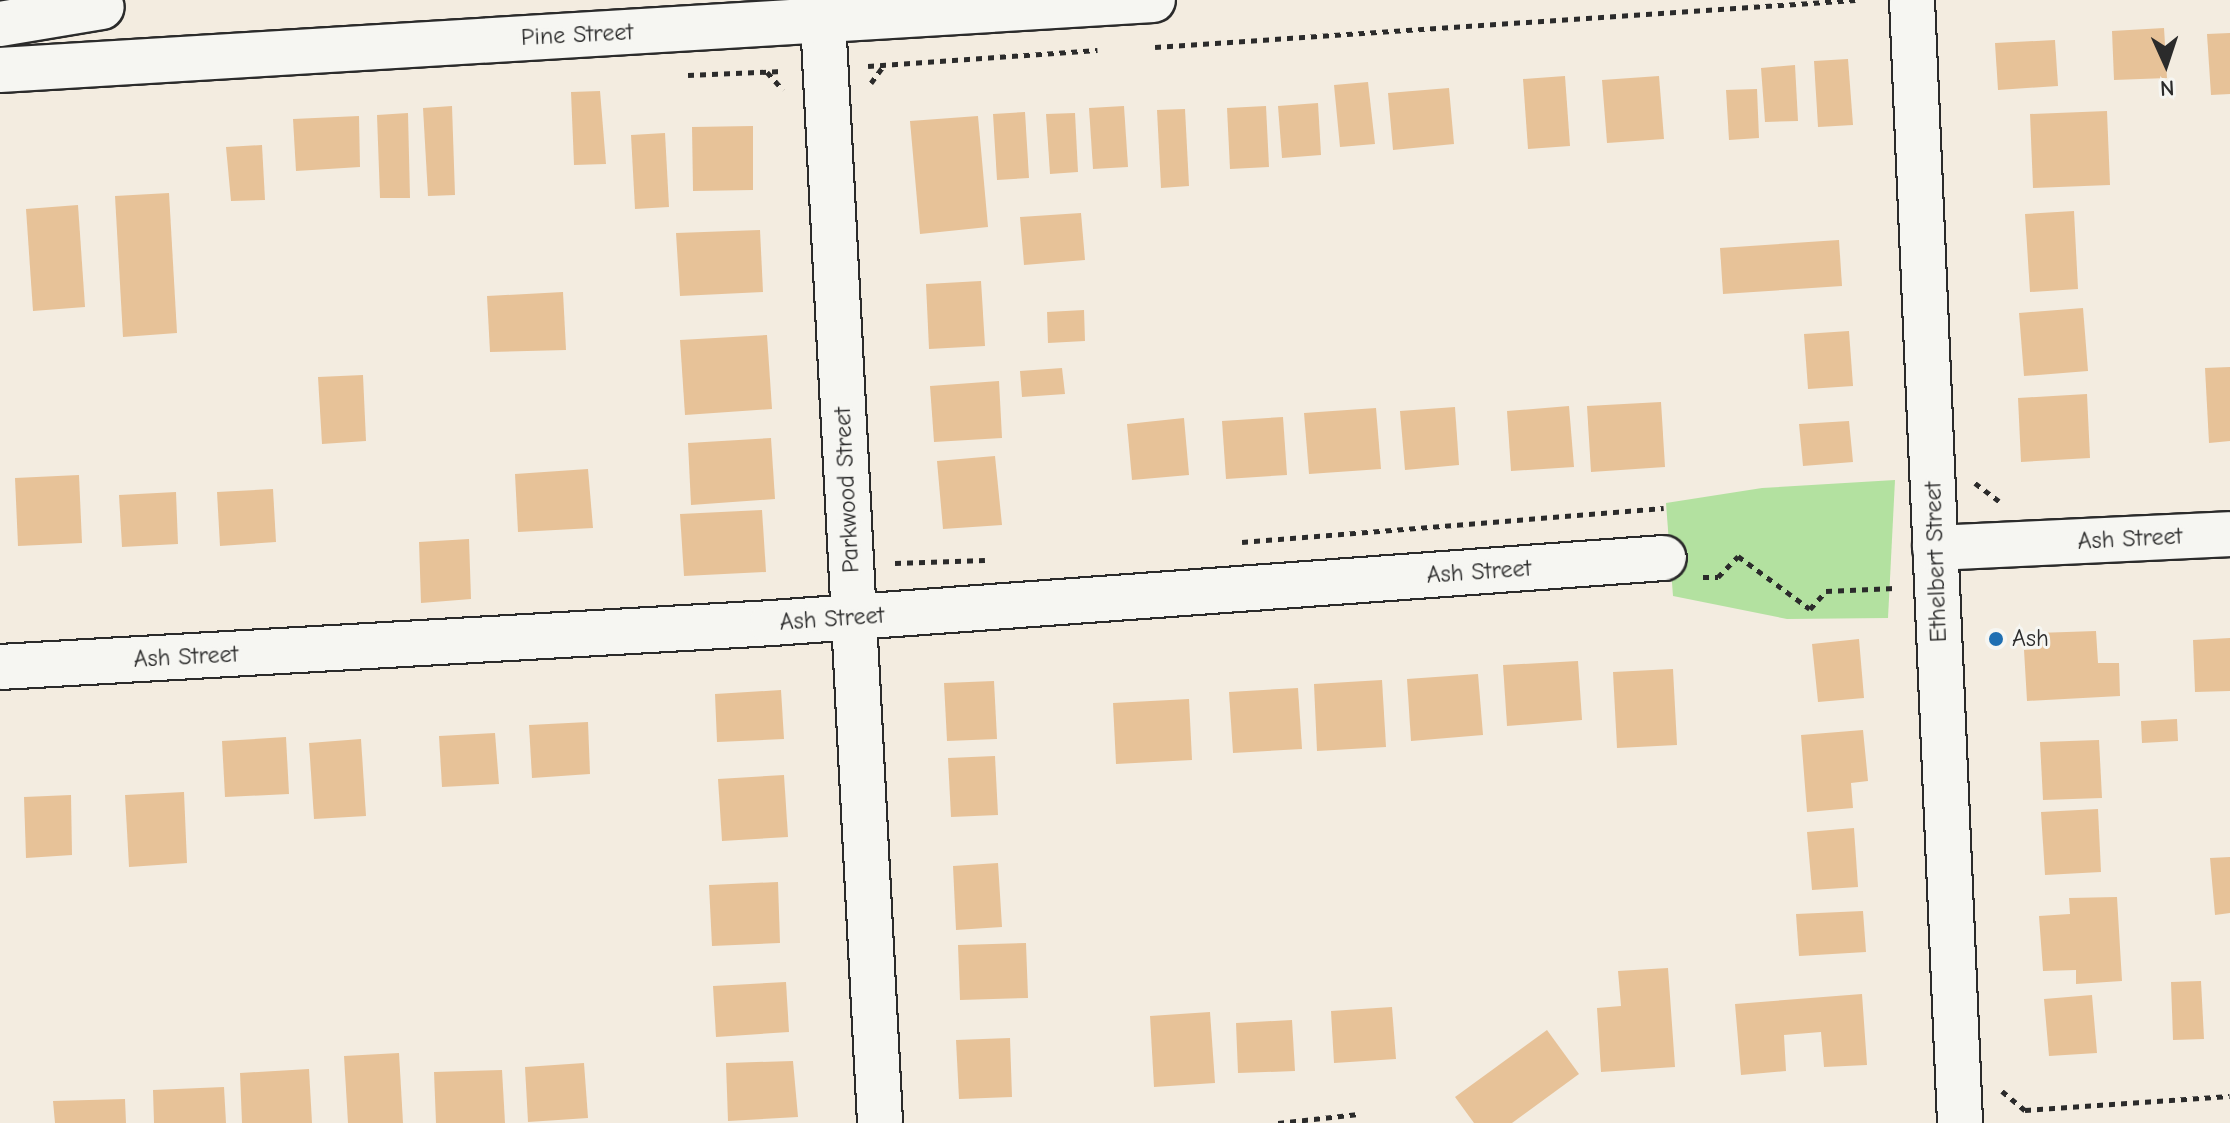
<!DOCTYPE html>
<style>
body{margin:0}
#map{position:relative;width:2230px;height:1123px;overflow:hidden;background:#f3ece0;font-family:"Comic Neue",sans-serif}
div>[style]{position:absolute}
[style*='--x']{left:calc(var(--x)*1px);top:calc(var(--y)*1px);width:calc(var(--w)*1px);rotate:calc(var(--a)*1deg)}
.green>*{inset:0;background:#b3e1a0}
.building>*{inset:0;background:#e7c298}
.path>*{height:5px;margin-top:-2.5px;transform-origin:0;background:repeating-linear-gradient(90deg,#2b2b2b 0 6px,transparent 0 12px)}
.roads{filter:drop-shadow(2px 0 #2b2b2b) drop-shadow(-2px 0 #2b2b2b) drop-shadow(0 2px #2b2b2b) drop-shadow(0 -2px #2b2b2b)}
.minor>*{height:44px;margin:-22px;padding:0 22px;transform-origin:22px;border-radius:22px;background:#f6f6f2}
.dots>*{width:22px;height:22px;translate:-50% -50%;box-sizing:border-box;border:4px solid #f6f6f2;border-radius:50%}
span{translate:-50% -50%;white-space:nowrap;text-align:center;line-height:1.15;-webkit-text-stroke:6px #f6f6f2;paint-order:stroke}
.street-label{font-size:24px;color:#2b2b2b}
.poi-label{font-size:24px;color:#2b2b2b}
.left{translate:0 -50%;text-align:left}
.north{position:absolute;left:2126px;top:24px;width:80px;height:80px;-webkit-text-stroke:6px #f6f6f2;paint-order:stroke;rotate:177deg;font-size:22px;font-weight:700;line-height:32px;text-align:center;color:#2b2b2b}
.north::after{content:'';display:block;margin:auto;width:28px;height:36px;background:#2b2b2b;clip-path:polygon(50% 0,100% 100%,50% 72%,0 100%)}
</style>
<div id="map">
<div class="green">
<div style="clip-path:polygon(1895px 480px,1888px 618px,1787px 619px,1673px 596px,1666px 503px,1762px 488px)"></div>
</div>
<div class="building">
<div style="clip-path:polygon(2164px 28px,2167px 78px,2114px 80px,2112px 31px)"></div>
<div style="clip-path:polygon(2230px 33px,2230px 94px,2211px 95px,2207px 34px)"></div>
<div style="clip-path:polygon(2055px 40px,2058px 86px,1998px 90px,1995px 43px)"></div>
<div style="clip-path:polygon(1848px 59px,1853px 125px,1818px 127px,1814px 61px)"></div>
<div style="clip-path:polygon(1795px 65px,1798px 121px,1765px 122px,1761px 68px)"></div>
<div style="clip-path:polygon(1565px 76px,1570px 146px,1528px 149px,1523px 79px)"></div>
<div style="clip-path:polygon(1659px 76px,1664px 139px,1607px 143px,1602px 80px)"></div>
<div style="clip-path:polygon(1368px 82px,1375px 144px,1340px 147px,1334px 85px)"></div>
<div style="clip-path:polygon(1449px 88px,1454px 144px,1393px 150px,1388px 93px)"></div>
<div style="clip-path:polygon(1757px 89px,1759px 138px,1729px 140px,1726px 90px)"></div>
<div style="clip-path:polygon(600px 91px,606px 164px,574px 165px,571px 92px)"></div>
<div style="clip-path:polygon(1318px 103px,1321px 155px,1282px 158px,1278px 106px)"></div>
<div style="clip-path:polygon(452px 106px,455px 195px,428px 196px,423px 108px)"></div>
<div style="clip-path:polygon(1124px 106px,1128px 167px,1093px 169px,1089px 108px)"></div>
<div style="clip-path:polygon(1266px 106px,1269px 167px,1230px 169px,1227px 108px)"></div>
<div style="clip-path:polygon(1185px 109px,1189px 186px,1161px 188px,1157px 110px)"></div>
<div style="clip-path:polygon(2107px 111px,2110px 185px,2033px 188px,2030px 114px)"></div>
<div style="clip-path:polygon(1025px 112px,1029px 178px,997px 180px,993px 114px)"></div>
<div style="clip-path:polygon(408px 113px,410px 198px,380px 198px,377px 115px)"></div>
<div style="clip-path:polygon(1075px 113px,1078px 172px,1050px 174px,1046px 114px)"></div>
<div style="clip-path:polygon(359px 116px,360px 167px,296px 171px,293px 119px)"></div>
<div style="clip-path:polygon(978px 116px,988px 227px,920px 234px,910px 121px)"></div>
<div style="clip-path:polygon(753px 126px,753px 190px,693px 191px,692px 127px)"></div>
<div style="clip-path:polygon(665px 133px,669px 207px,635px 209px,631px 135px)"></div>
<div style="clip-path:polygon(262px 145px,265px 200px,231px 201px,226px 147px)"></div>
<div style="clip-path:polygon(169px 193px,177px 333px,123px 337px,115px 196px)"></div>
<div style="clip-path:polygon(78px 205px,85px 307px,33px 311px,26px 209px)"></div>
<div style="clip-path:polygon(2074px 211px,2078px 289px,2030px 292px,2025px 214px)"></div>
<div style="clip-path:polygon(1081px 213px,1085px 260px,1024px 265px,1020px 217px)"></div>
<div style="clip-path:polygon(760px 230px,763px 292px,680px 296px,676px 233px)"></div>
<div style="clip-path:polygon(1839px 240px,1842px 286px,1723px 294px,1720px 248px)"></div>
<div style="clip-path:polygon(981px 281px,985px 346px,929px 349px,926px 284px)"></div>
<div style="clip-path:polygon(563px 292px,566px 350px,490px 352px,487px 296px)"></div>
<div style="clip-path:polygon(2083px 308px,2088px 371px,2024px 376px,2019px 313px)"></div>
<div style="clip-path:polygon(1084px 310px,1085px 341px,1048px 343px,1047px 312px)"></div>
<div style="clip-path:polygon(1849px 331px,1853px 386px,1808px 389px,1804px 334px)"></div>
<div style="clip-path:polygon(767px 335px,772px 409px,685px 415px,680px 340px)"></div>
<div style="clip-path:polygon(2230px 367px,2230px 441px,2209px 443px,2205px 368px)"></div>
<div style="clip-path:polygon(1062px 368px,1065px 394px,1022px 397px,1020px 371px)"></div>
<div style="clip-path:polygon(363px 375px,366px 441px,322px 444px,318px 377px)"></div>
<div style="clip-path:polygon(999px 381px,1002px 438px,934px 442px,930px 386px)"></div>
<div style="clip-path:polygon(2087px 394px,2090px 458px,2021px 462px,2018px 398px)"></div>
<div style="clip-path:polygon(1661px 402px,1665px 467px,1591px 472px,1587px 406px)"></div>
<div style="clip-path:polygon(1569px 406px,1574px 467px,1511px 471px,1507px 411px)"></div>
<div style="clip-path:polygon(1455px 407px,1459px 465px,1405px 470px,1400px 411px)"></div>
<div style="clip-path:polygon(1376px 408px,1381px 469px,1309px 474px,1304px 413px)"></div>
<div style="clip-path:polygon(1283px 417px,1287px 475px,1226px 479px,1222px 421px)"></div>
<div style="clip-path:polygon(1184px 418px,1189px 475px,1132px 480px,1127px 424px)"></div>
<div style="clip-path:polygon(1849px 421px,1853px 462px,1803px 466px,1799px 424px)"></div>
<div style="clip-path:polygon(771px 438px,775px 499px,691px 505px,688px 443px)"></div>
<div style="clip-path:polygon(995px 456px,1002px 525px,943px 529px,937px 461px)"></div>
<div style="clip-path:polygon(588px 469px,593px 528px,518px 532px,515px 474px)"></div>
<div style="clip-path:polygon(79px 475px,82px 543px,18px 546px,15px 478px)"></div>
<div style="clip-path:polygon(273px 489px,276px 542px,220px 546px,217px 492px)"></div>
<div style="clip-path:polygon(176px 492px,178px 544px,122px 547px,119px 495px)"></div>
<div style="clip-path:polygon(762px 510px,766px 572px,684px 576px,680px 514px)"></div>
<div style="clip-path:polygon(469px 539px,471px 599px,421px 603px,419px 542px)"></div>
<div style="clip-path:polygon(2096px 631px,2098px 663px,2119px 663px,2120px 696px,2027px 701px,2024px 650px,2039px 649px,2037px 633px)"></div>
<div style="clip-path:polygon(2230px 638px,2230px 691px,2195px 692px,2193px 640px)"></div>
<div style="clip-path:polygon(1859px 639px,1864px 698px,1818px 702px,1812px 644px)"></div>
<div style="clip-path:polygon(1578px 661px,1582px 720px,1507px 726px,1503px 665px)"></div>
<div style="clip-path:polygon(1673px 669px,1677px 745px,1617px 748px,1613px 672px)"></div>
<div style="clip-path:polygon(1478px 674px,1483px 735px,1411px 741px,1407px 679px)"></div>
<div style="clip-path:polygon(1382px 680px,1386px 747px,1317px 751px,1314px 684px)"></div>
<div style="clip-path:polygon(994px 681px,997px 739px,947px 741px,944px 683px)"></div>
<div style="clip-path:polygon(1298px 688px,1302px 749px,1233px 753px,1229px 692px)"></div>
<div style="clip-path:polygon(781px 690px,784px 739px,717px 742px,715px 694px)"></div>
<div style="clip-path:polygon(1189px 699px,1192px 760px,1116px 764px,1113px 703px)"></div>
<div style="clip-path:polygon(2177px 719px,2178px 741px,2142px 743px,2141px 721px)"></div>
<div style="clip-path:polygon(588px 722px,590px 774px,532px 778px,529px 725px)"></div>
<div style="clip-path:polygon(1863px 730px,1868px 781px,1851px 783px,1853px 808px,1807px 812px,1801px 735px)"></div>
<div style="clip-path:polygon(495px 733px,499px 784px,442px 787px,439px 736px)"></div>
<div style="clip-path:polygon(286px 737px,289px 794px,225px 797px,222px 741px)"></div>
<div style="clip-path:polygon(361px 739px,366px 816px,314px 819px,309px 743px)"></div>
<div style="clip-path:polygon(2099px 740px,2102px 798px,2043px 800px,2040px 742px)"></div>
<div style="clip-path:polygon(995px 756px,998px 815px,951px 817px,948px 758px)"></div>
<div style="clip-path:polygon(784px 775px,788px 837px,722px 841px,718px 779px)"></div>
<div style="clip-path:polygon(184px 792px,187px 863px,129px 867px,125px 795px)"></div>
<div style="clip-path:polygon(71px 795px,72px 855px,26px 858px,24px 797px)"></div>
<div style="clip-path:polygon(2098px 809px,2101px 872px,2045px 875px,2041px 812px)"></div>
<div style="clip-path:polygon(1854px 828px,1858px 887px,1812px 890px,1807px 832px)"></div>
<div style="clip-path:polygon(2230px 857px,2230px 913px,2215px 915px,2210px 858px)"></div>
<div style="clip-path:polygon(998px 863px,1002px 927px,956px 930px,953px 866px)"></div>
<div style="clip-path:polygon(778px 882px,780px 943px,712px 946px,709px 885px)"></div>
<div style="clip-path:polygon(2117px 897px,2122px 981px,2076px 984px,2076px 970px,2043px 971px,2039px 916px,2070px 914px,2069px 898px)"></div>
<div style="clip-path:polygon(1863px 911px,1866px 952px,1799px 956px,1796px 914px)"></div>
<div style="clip-path:polygon(1026px 943px,1028px 998px,960px 1000px,958px 945px)"></div>
<div style="clip-path:polygon(1668px 968px,1675px 1067px,1601px 1072px,1597px 1008px,1621px 1006px,1618px 971px)"></div>
<div style="clip-path:polygon(2201px 981px,2204px 1039px,2173px 1040px,2171px 982px)"></div>
<div style="clip-path:polygon(786px 982px,789px 1032px,716px 1037px,713px 986px)"></div>
<div style="clip-path:polygon(1862px 994px,1867px 1065px,1824px 1067px,1821px 1032px,1784px 1035px,1786px 1071px,1741px 1075px,1735px 1004px)"></div>
<div style="clip-path:polygon(2092px 995px,2097px 1053px,2049px 1056px,2044px 999px)"></div>
<div style="clip-path:polygon(1392px 1007px,1396px 1059px,1334px 1063px,1331px 1011px)"></div>
<div style="clip-path:polygon(1210px 1012px,1215px 1083px,1154px 1087px,1150px 1016px)"></div>
<div style="clip-path:polygon(1292px 1020px,1295px 1071px,1238px 1073px,1236px 1023px)"></div>
<div style="clip-path:polygon(1547px 1030px,1579px 1074px,1512px 1123px,1474px 1123px,1455px 1097px)"></div>
<div style="clip-path:polygon(1010px 1038px,1012px 1097px,959px 1099px,956px 1040px)"></div>
<div style="clip-path:polygon(399px 1053px,403px 1123px,348px 1123px,344px 1056px)"></div>
<div style="clip-path:polygon(793px 1061px,798px 1117px,728px 1121px,726px 1063px)"></div>
<div style="clip-path:polygon(584px 1063px,588px 1118px,528px 1122px,525px 1067px)"></div>
<div style="clip-path:polygon(309px 1069px,312px 1123px,242px 1123px,240px 1073px)"></div>
<div style="clip-path:polygon(502px 1070px,505px 1123px,436px 1123px,434px 1072px)"></div>
<div style="clip-path:polygon(224px 1087px,226px 1123px,154px 1123px,153px 1090px)"></div>
<div style="clip-path:polygon(125px 1099px,126px 1123px,55px 1123px,53px 1101px)"></div>
</div>
<div class="path">
<div style="--x:1155;--y:47;--w:702;--a:-3.84"></div>
<div style="--x:868;--y:66;--w:230;--a:-4"></div>
<div style="--x:767;--y:72;--w:24;--a:48"></div>
<div style="--x:688;--y:75;--w:94;--a:-2.4"></div>
<div style="--x:871;--y:83;--w:22;--a:-54"></div>
<div style="--x:1975;--y:483;--w:30;--a:37"></div>
<div style="--x:1242;--y:542;--w:423;--a:-4.6"></div>
<div style="--x:895;--y:563;--w:90;--a:-1.9"></div>
<div style="--x:1703;--y:577;--w:15;--a:0"></div>
<div style="--x:1718;--y:577;--w:29;--a:-46"></div>
<div style="--x:1738;--y:556;--w:89;--a:36.4"></div>
<div style="--x:1810;--y:609;--w:24;--a:-48"></div>
<div style="--x:1826;--y:591;--w:69;--a:-2.5"></div>
<div style="--x:2002;--y:1091;--w:30;--a:40"></div>
<div style="--x:2025;--y:1110;--w:205;--a:-3.9"></div>
<div style="--x:1278;--y:1123;--w:81;--a:-6.4"></div>
</div>
<div class="roads">
<div class="minor">
<div style="--x:822;--y:0;--w:1124;--a:87.04"></div>
<div style="--x:1912;--y:0;--w:1124;--a:87.55"></div>
<div style="--x:0;--y:24;--w:103;--a:-9.5"></div>
<div style="--x:0;--y:70;--w:1155;--a:-3.47"></div>
<div style="--x:1935;--y:548;--w:295;--a:-2.7"></div>
<div style="--x:0;--y:667;--w:773;--a:-3.26"></div>
<div style="--x:772;--y:623;--w:894;--a:-4.17"></div>
</div>
</div>
<div class="dots">
<div style="left:1996px;top:639px;background:#1f6fb2"></div>
</div>
<div class="street-label">
<span style="left:577px;top:35px;rotate:-3deg">Pine Street</span>
<span style="left:847px;top:490px;rotate:-93deg">Parkwood Street</span>
<span style="left:2130px;top:539px;rotate:-3deg">Ash Street</span>
<span style="left:1936px;top:562px;rotate:-92deg">Ethelbert Street</span>
<span style="left:1479px;top:572px;rotate:-4deg">Ash Street</span>
<span style="left:832px;top:619px;rotate:-4deg">Ash Street</span>
<span style="left:186px;top:657px;rotate:-3deg">Ash Street</span>
</div>
<div class="poi-label">
<span class="left" style="left:2012px;top:639px">Ash</span>
</div>
<div class="north">N</div>
</div>
